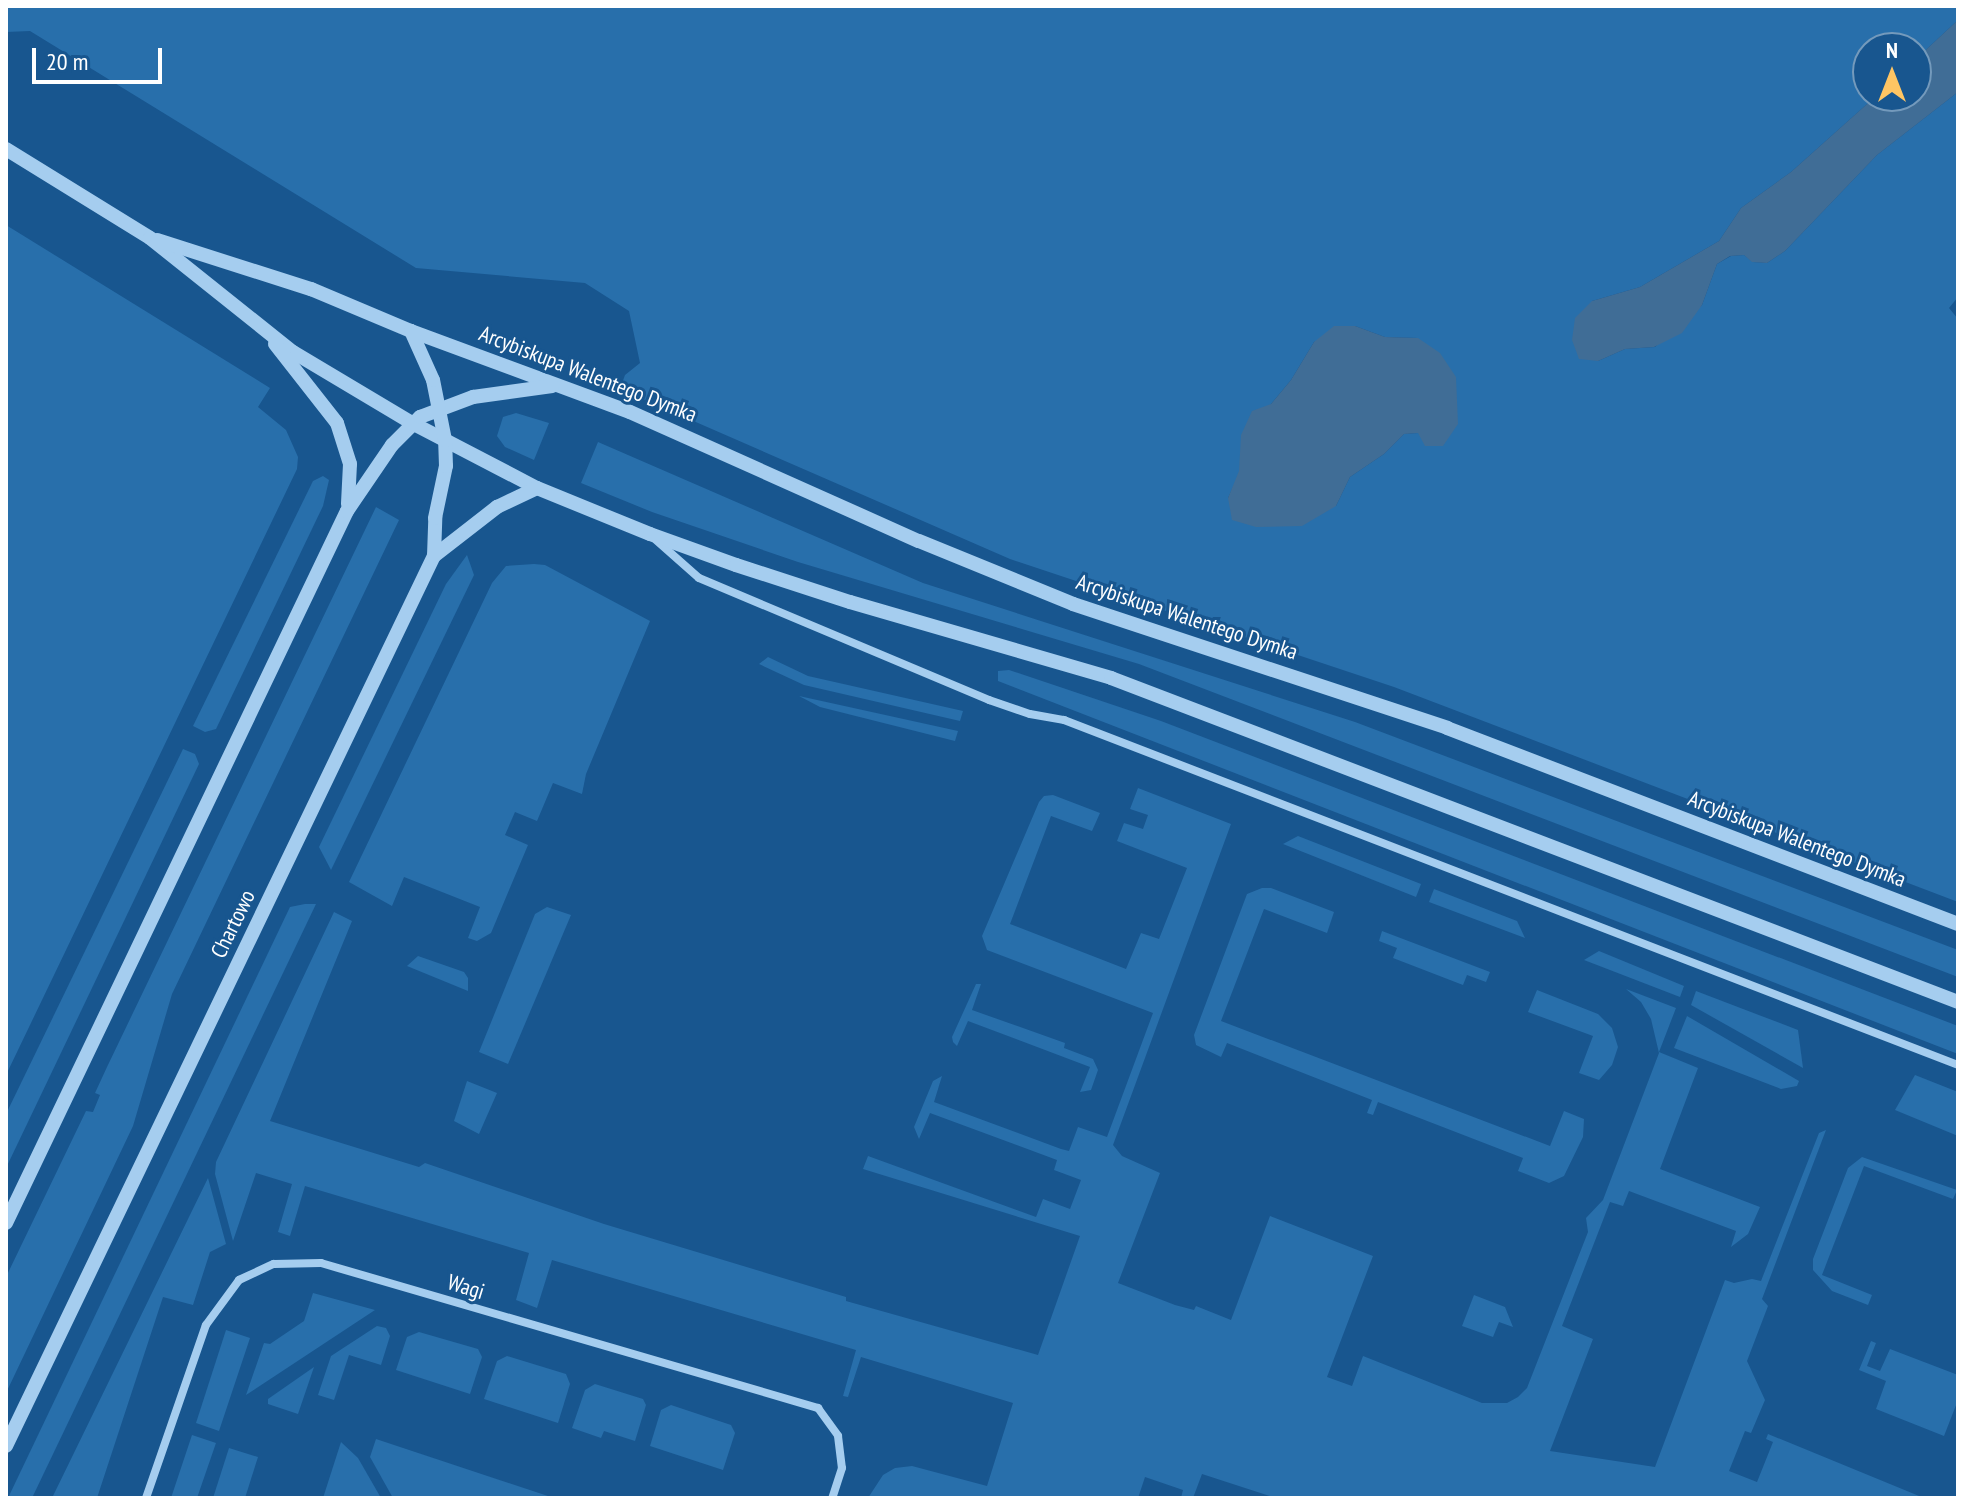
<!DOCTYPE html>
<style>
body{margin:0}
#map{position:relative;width:1964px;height:1504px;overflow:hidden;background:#18568f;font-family:"PT Sans Narrow",sans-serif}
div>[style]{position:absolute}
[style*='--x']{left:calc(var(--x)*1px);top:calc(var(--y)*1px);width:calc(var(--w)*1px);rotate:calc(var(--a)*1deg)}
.green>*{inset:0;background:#286fab}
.water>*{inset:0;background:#406d96}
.minor>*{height:8px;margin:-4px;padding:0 4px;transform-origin:4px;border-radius:4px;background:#a5cdef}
.tertiary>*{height:14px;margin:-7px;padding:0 7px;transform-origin:7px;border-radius:7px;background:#a5cdef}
span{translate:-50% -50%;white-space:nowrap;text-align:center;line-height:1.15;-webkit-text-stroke:6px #18568f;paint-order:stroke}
.street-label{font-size:22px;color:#fff}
.frame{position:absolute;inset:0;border:8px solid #fff;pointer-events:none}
.north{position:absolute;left:1852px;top:32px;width:80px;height:80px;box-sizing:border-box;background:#18568f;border:2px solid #749abc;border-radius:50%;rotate:0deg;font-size:22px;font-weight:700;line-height:32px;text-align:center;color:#fff}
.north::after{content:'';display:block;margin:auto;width:28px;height:36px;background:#ffc563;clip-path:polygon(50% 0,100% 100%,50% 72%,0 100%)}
.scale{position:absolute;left:32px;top:48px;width:130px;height:36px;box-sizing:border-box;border:4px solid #fff;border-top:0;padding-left:10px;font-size:24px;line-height:28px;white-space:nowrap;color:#fff;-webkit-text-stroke:6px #18568f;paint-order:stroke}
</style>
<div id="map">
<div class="green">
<div style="clip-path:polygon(evenodd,6px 6px,1958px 6px,1958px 20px,1916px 59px,1916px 48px,1868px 48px,1868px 96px,1876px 96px,1791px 172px,1741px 208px,1719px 241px,1640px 287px,1592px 301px,1598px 361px,1625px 349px,1655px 347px,1702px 305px,1717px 264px,1731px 256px,1744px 255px,1753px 262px,1767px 263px,1785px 251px,1877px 155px,1958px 92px,1958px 297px,1949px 308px,1958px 319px,1958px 902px,1394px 687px,1010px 559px,620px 389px,625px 375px,640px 363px,629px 311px,585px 283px,416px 268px,30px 31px,6px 32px,6px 6px,1355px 326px,1385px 337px,1418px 338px,1418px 433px,1404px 434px,1384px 454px,1350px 477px,1336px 506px,1228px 498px,1271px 404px,1291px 380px,1314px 342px,1355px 326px)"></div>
<div style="clip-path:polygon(6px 225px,270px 388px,258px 407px,286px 430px,298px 457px,297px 469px,6px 1075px)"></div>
<div style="clip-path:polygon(516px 413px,549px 423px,534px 460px,505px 447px,497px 436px,503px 417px)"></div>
<div style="clip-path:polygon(598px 442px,923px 583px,1355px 722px,1958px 950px,1958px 977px,1139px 664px,798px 562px,652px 512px,581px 483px)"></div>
<div style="clip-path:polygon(323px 476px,329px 480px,323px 506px,216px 729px,205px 732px,193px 726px,313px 481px)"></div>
<div style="clip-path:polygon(376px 507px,399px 520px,172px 994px,133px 1126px,6px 1393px,6px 1277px,86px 1111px,93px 1112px,100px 1095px,95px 1093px,107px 1067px)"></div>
<div style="clip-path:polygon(467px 555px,474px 575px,331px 870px,319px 847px,446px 584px)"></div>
<div style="clip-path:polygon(534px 564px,545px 565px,650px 621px,586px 774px,582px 794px,553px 783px,537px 821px,515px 812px,505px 835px,528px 845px,491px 933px,477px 941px,468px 938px,480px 907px,404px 877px,392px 906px,349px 882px,492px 583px,506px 566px)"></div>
<div style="clip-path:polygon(768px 657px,808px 676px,963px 711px,960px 721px,804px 685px,759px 664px)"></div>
<div style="clip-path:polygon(1009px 670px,1161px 721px,1958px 1026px,1958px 1054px,998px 681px,998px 671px)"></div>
<div style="clip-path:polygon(799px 696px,958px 731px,955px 741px,820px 707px)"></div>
<div style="clip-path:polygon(183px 749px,195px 754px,199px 764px,6px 1168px,6px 1114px)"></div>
<div style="clip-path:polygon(1138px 788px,1231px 824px,1113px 1145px,1122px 1156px,1160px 1173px,1118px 1283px,1175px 1305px,1194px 1310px,1196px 1306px,1231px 1320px,1270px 1216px,1373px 1256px,1327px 1377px,1352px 1386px,1363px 1356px,1482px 1403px,1507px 1403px,1518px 1397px,1527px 1388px,1588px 1232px,1586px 1218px,1603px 1200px,1659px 1053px,1651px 1019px,1641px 1002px,1626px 989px,1676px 1008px,1659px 1052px,1698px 1068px,1660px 1169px,1760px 1207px,1748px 1234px,1731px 1247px,1736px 1231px,1629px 1191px,1623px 1206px,1610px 1202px,1562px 1326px,1593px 1339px,1550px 1451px,1655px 1467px,1725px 1280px,1734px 1283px,1752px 1279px,1761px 1281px,1819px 1133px,1826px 1130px,1762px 1299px,1768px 1306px,1747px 1361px,1765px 1400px,1751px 1433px,1745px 1431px,1729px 1471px,1757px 1482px,1773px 1442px,1766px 1439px,1768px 1434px,1924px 1498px,1276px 1498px,1202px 1474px,1193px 1498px,1181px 1498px,1183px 1490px,1145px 1477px,1138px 1498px,868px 1498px,883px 1475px,895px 1468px,912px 1466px,987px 1486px,1013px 1403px,861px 1357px,848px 1397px,843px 1396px,856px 1350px,552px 1260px,537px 1308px,516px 1300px,529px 1253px,305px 1186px,290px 1236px,278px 1232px,292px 1184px,256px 1173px,233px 1241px,215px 1174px,216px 1162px,334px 912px,352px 921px,270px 1121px,419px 1167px,425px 1163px,604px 1224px,846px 1297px,846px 1301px,1038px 1355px,1080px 1236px,863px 1169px,868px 1156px,1036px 1217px,1043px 1199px,1070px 1209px,1081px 1180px,1054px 1170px,1057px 1160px,930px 1113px,919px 1139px,914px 1127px,933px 1081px,942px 1076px,934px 1102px,1061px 1149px,1069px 1151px,1078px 1127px,1107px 1137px,1153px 1013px,987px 950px,982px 936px,1039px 802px,1044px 796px,1053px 795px,1100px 813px,1092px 831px,1051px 816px,1010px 924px,1126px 969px,1141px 933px,1159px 939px,1187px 868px,1117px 841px,1124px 823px,1143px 829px,1148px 815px,1130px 809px)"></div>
<div style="clip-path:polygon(1298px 836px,1421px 884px,1416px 897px,1283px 844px)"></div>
<div style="clip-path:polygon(1262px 888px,1271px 888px,1334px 912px,1327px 933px,1264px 909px,1221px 1021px,1550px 1146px,1564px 1111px,1584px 1119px,1583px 1137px,1564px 1176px,1549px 1183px,1518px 1171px,1523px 1158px,1378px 1102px,1373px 1115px,1367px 1113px,1372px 1100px,1227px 1043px,1221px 1057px,1196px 1045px,1194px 1035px,1247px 894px)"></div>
<div style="clip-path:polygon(1434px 889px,1517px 921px,1525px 938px,1429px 902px)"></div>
<div style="clip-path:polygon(305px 904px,316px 904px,32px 1498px,8px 1498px,290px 907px)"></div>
<div style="clip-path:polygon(547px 907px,571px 915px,508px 1064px,479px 1052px,535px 914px)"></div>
<div style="clip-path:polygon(1382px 931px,1490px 972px,1486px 982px,1467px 975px,1463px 985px,1393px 958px,1397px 948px,1379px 941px)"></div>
<div style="clip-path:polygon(1599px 951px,1684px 986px,1680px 997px,1584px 960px)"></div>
<div style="clip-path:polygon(418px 956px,464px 972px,468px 978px,468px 991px,407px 966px)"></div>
<div style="clip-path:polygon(976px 984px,981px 984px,972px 1010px,1065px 1043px,1064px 1048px,1093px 1059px,1098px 1070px,1091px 1090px,1080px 1092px,1090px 1067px,968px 1021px,957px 1046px,953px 1042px,952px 1037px)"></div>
<div style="clip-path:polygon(1537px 990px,1598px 1014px,1612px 1028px,1618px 1047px,1612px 1065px,1599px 1080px,1579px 1073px,1593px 1036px,1528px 1012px)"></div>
<div style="clip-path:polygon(1696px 991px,1798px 1030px,1803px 1068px,1691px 1005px)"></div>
<div style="clip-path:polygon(1687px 1016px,1799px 1081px,1797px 1086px,1781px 1089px,1674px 1048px)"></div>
<div style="clip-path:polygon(1915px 1075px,1958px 1092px,1958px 1136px,1895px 1110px)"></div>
<div style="clip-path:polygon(467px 1081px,497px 1093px,479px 1134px,454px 1121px)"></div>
<div style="clip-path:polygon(1862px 1157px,1957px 1190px,1953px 1199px,1864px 1166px,1822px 1275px,1872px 1295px,1868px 1305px,1832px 1291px,1813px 1270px,1813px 1259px,1848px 1168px)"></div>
<div style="clip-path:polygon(208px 1178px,226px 1244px,210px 1252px,193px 1305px,163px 1297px,97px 1498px,52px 1498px)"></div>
<div style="clip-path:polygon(313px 1293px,375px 1310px,246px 1395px,264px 1343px,270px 1344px,304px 1321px)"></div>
<div style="clip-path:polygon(1474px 1295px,1505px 1307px,1513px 1327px,1499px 1322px,1493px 1337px,1462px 1326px)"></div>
<div style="clip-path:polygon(377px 1326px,386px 1328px,390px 1336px,381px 1365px,349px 1355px,334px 1400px,318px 1395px,331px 1356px)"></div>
<div style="clip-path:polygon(226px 1330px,250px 1338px,219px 1431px,196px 1423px)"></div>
<div style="clip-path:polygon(419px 1332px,478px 1349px,482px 1357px,470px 1394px,396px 1370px,407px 1337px)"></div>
<div style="clip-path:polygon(1871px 1341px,1876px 1343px,1867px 1366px,1880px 1371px,1890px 1349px,1958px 1375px,1958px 1400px,1944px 1436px,1876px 1409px,1886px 1381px,1859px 1370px)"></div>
<div style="clip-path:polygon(507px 1356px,566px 1374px,570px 1384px,558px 1423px,484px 1399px,497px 1361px)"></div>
<div style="clip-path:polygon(314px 1367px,298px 1414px,268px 1404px,268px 1399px)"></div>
<div style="clip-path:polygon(595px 1384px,643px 1399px,646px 1405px,635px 1441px,604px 1431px,601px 1438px,572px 1428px,585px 1390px)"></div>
<div style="clip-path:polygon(671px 1405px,731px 1425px,735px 1433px,723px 1470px,650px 1446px,661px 1410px)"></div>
<div style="clip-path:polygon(192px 1435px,216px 1443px,197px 1498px,171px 1498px)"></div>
<div style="clip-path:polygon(376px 1439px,554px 1498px,393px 1498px,370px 1457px)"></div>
<div style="clip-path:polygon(341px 1442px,358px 1458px,381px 1498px,323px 1498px)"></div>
<div style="clip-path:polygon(229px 1448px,258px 1457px,245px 1498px,213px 1498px)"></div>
</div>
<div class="water">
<div style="clip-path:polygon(1958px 20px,1958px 92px,1877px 155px,1785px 251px,1767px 263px,1752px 262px,1744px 255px,1730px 256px,1717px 264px,1702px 305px,1682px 333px,1654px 347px,1625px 349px,1598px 361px,1579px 359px,1572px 340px,1575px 318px,1592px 301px,1640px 287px,1719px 241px,1741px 208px,1791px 172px,1876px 96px,1916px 96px,1916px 59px)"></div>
<div style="clip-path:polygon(1334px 326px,1355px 326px,1385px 337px,1418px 338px,1440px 353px,1456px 377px,1458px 424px,1443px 446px,1425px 446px,1418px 433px,1404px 434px,1384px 454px,1350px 477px,1336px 506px,1302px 526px,1256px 527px,1232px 520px,1228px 498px,1239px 471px,1241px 435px,1252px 411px,1271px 404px,1291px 380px,1314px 342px)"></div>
</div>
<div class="minor">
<div style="--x:656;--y:540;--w:57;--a:41.5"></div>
<div style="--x:699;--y:578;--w:315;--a:22.8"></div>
<div style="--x:989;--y:700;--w:43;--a:18.9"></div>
<div style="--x:1030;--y:714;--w:35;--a:10"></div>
<div style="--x:1064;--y:720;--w:958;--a:21.1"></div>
<div style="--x:146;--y:1498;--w:183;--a:-70.9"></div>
<div style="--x:206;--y:1325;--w:56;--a:-53.7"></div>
<div style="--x:239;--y:1280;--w:38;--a:-25"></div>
<div style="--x:274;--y:1264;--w:47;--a:-1.2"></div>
<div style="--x:321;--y:1263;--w:518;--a:16.26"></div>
<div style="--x:818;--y:1408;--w:34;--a:54"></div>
<div style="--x:838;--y:1436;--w:32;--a:83"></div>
<div style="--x:842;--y:1468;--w:32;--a:108"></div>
</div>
<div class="tertiary">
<div style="--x:6;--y:149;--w:169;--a:31.7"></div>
<div style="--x:150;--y:238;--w:183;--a:38.6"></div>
<div style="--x:293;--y:352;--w:139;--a:30.8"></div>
<div style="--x:412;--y:423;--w:141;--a:27.5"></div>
<div style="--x:537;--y:488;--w:122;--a:22.2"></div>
<div style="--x:650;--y:534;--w:91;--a:19.8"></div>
<div style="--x:736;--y:565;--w:120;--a:18"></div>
<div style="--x:850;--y:602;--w:272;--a:16.2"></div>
<div style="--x:1111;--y:678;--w:907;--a:20.93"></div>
<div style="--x:157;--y:240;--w:162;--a:17.7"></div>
<div style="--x:311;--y:289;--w:108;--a:22.8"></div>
<div style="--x:411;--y:331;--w:233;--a:20.3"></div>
<div style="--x:630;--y:412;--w:316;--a:24.1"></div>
<div style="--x:919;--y:541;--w:166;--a:22.2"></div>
<div style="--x:1073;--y:604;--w:394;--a:18.3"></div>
<div style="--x:1447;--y:728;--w:547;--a:20.98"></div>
<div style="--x:275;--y:344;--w:100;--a:51.9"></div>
<div style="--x:337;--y:423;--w:43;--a:72.4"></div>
<div style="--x:350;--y:464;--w:40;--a:92.9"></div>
<div style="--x:434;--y:556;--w:80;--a:-37.9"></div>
<div style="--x:497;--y:507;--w:44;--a:-25.4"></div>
<div style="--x:6;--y:1223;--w:789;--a:-64.41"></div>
<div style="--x:347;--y:511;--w:80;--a:-55.7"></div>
<div style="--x:392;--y:445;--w:40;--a:-45"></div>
<div style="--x:420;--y:417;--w:57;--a:-20.7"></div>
<div style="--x:473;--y:397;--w:80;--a:-7.9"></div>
<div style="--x:6;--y:1446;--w:988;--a:-64.32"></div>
<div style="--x:434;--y:556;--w:38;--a:-88"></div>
<div style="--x:435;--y:518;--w:53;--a:-78.1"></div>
<div style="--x:446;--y:466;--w:26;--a:-92"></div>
<div style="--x:445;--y:440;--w:61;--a:-101.3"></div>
<div style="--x:433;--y:380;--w:54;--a:-114.2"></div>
</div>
<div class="street-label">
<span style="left:588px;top:374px;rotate:21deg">Arcybiskupa Walentego Dymka</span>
<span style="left:1187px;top:617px;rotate:18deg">Arcybiskupa Walentego Dymka</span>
<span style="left:1797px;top:839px;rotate:21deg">Arcybiskupa Walentego Dymka</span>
<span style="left:233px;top:924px;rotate:-64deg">Chartowo</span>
<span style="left:466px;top:1287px;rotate:17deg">Wagi</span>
</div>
<div class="frame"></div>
<div class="north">N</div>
<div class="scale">20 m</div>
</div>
